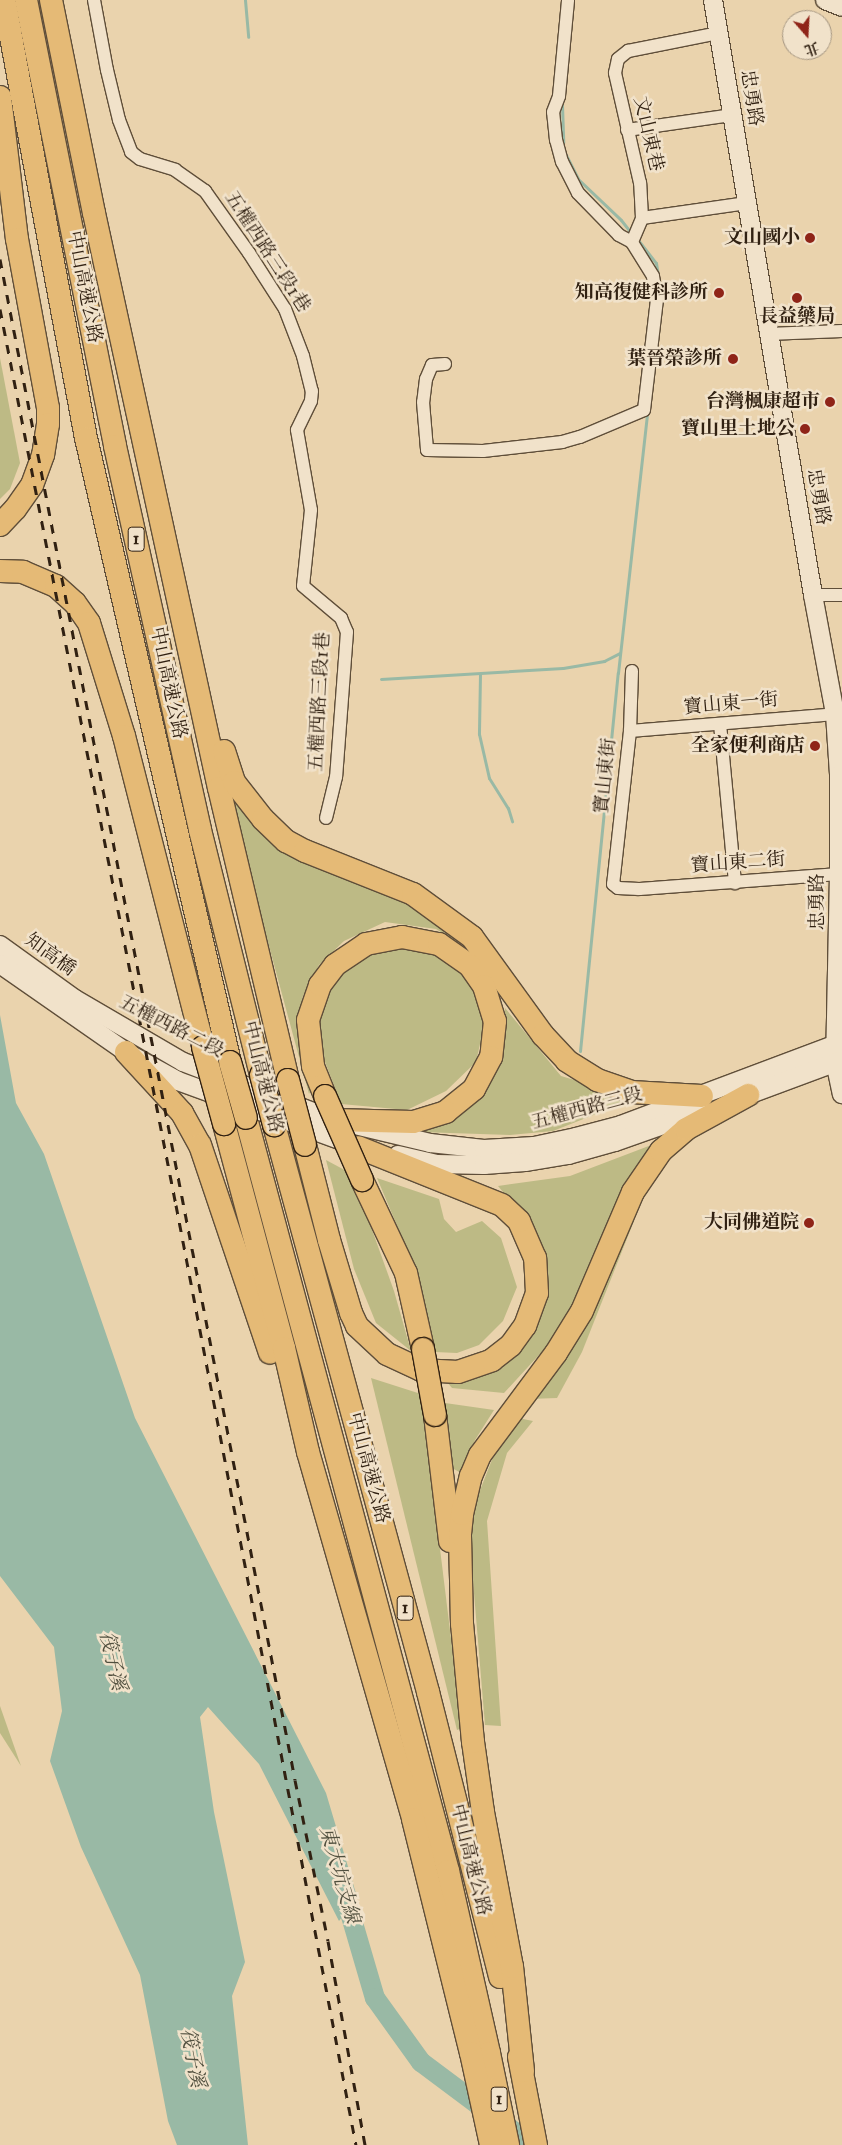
<!DOCTYPE html>
<meta charset="utf-8">
<style>
body{margin:0}
#map{position:relative;width:842px;height:2145px;overflow:hidden;background:#ead3ad;font-family:"IM FELL DW Pica","Noto Serif TC",serif}
div>[style]{position:absolute}
[style*='--x']{left:calc(var(--x)*1px);top:calc(var(--y)*1px);width:calc(var(--w)*1px);rotate:calc(var(--a)*1deg)}
.green>*{inset:0;background:#bdba85}
.water>*{inset:0;background:#99b9a5}
.stream>*{height:3px;margin:-1.5px;padding:0 1.5px;transform-origin:1.5px;border-radius:1.5px;background:#99b9a5}
.river>*{height:20px;margin:-10px;padding:0 10px;transform-origin:10px;border-radius:10px;background:#99b9a5}
.roads{filter:drop-shadow(1px 0 #5f4e39) drop-shadow(-1px 0 #5f4e39) drop-shadow(0 1px #5f4e39) drop-shadow(0 -1px #5f4e39)}
.minor>*{height:12px;margin:-6px;padding:0 6px;transform-origin:6px;border-radius:6px;background:#f1e2ca}
.secondary>*{height:18px;margin:-9px;padding:0 9px;transform-origin:9px;border-radius:9px;background:#f1e2ca}
.motorway>*{height:22px;margin:-11px;padding:0 11px;transform-origin:11px;border-radius:11px;background:#e5ba76}
.rail>*{height:3px;margin-top:-1.5px;transform-origin:0;background:repeating-linear-gradient(90deg,#312112 0 9px,transparent 0 18px)}
.bridges{filter:drop-shadow(1px 0 #312112) drop-shadow(-1px 0 #312112) drop-shadow(0 1px #312112) drop-shadow(0 -1px #312112)}
.motorway-bridge>*{height:22px;margin:-11px;padding:0 11px;transform-origin:11px;border-radius:11px;background:#e5ba76}
.dots>*{width:14px;height:14px;translate:-50% -50%;box-sizing:border-box;border:2px solid #f1e2ca;border-radius:50%}
span{translate:-50% -50%;white-space:nowrap;text-align:center;line-height:1.15;-webkit-text-stroke:5px #f1e2ca;paint-order:stroke}
.shield-label span{padding:1px 4px;background:#f1e2ca;border:1px solid;border-radius:4px;-webkit-text-stroke-width:0}
.shield-label{font-size:18px;color:#312112;font-weight:700}
.street-label{font-size:19px;color:#312112}
.poi-label{font-size:19px;color:#312112;font-weight:700}
.right{translate:-100% -50%;text-align:right}
.water-label{font-size:20px;color:#504f3e;font-style:italic}
.north{position:absolute;left:782px;top:10px;width:50px;height:50px;box-sizing:border-box;background:#f1e2ca;border:1px solid #a49580;border-radius:50%;rotate:161deg;font-size:14px;font-weight:700;line-height:20px;text-align:center;color:#312112}
.north::after{content:'';display:block;margin:auto;width:18px;height:22px;background:#8f2418;clip-path:polygon(50% 0,100% 100%,50% 72%,0 100%)}
</style>
<div id="map">
<div class="green">
<div style="clip-path:polygon(0 358px,20px 463px,10px 489px,0 499px)"></div>
<div style="clip-path:polygon(226px 787px,263px 834px,380px 887px,445px 927px,461px 945px,436px 929px,385px 922px,344px 941px,319px 965px,303px 996px,298px 1024px,311px 1090px,309px 1094px)"></div>
<div style="clip-path:polygon(392px 943px,433px 946px,465px 974px,478px 1000px,484px 1026px,476px 1062px,446px 1091px,407px 1110px,341px 1104px,317px 1041px,317px 1012px,332px 982px,359px 957px)"></div>
<div style="clip-path:polygon(505px 1008px,561px 1076px,622px 1094px,624px 1103px,553px 1131px,510px 1135px,420px 1132px,464px 1108px,499px 1058px)"></div>
<div style="clip-path:polygon(654px 1144px,628px 1179px,592px 1273px,550px 1343px,504px 1393px,452px 1388px,447px 1382px,507px 1360px,545px 1299px,525px 1218px,498px 1186px,570px 1176px)"></div>
<div style="clip-path:polygon(326px 1160px,352px 1174px,394px 1291px,411px 1351px,376px 1323px,354px 1269px)"></div>
<div style="clip-path:polygon(377px 1178px,439px 1199px,444px 1219px,456px 1232px,482px 1221px,501px 1238px,517px 1287px,503px 1321px,479px 1345px,457px 1353px,435px 1352px,414px 1266px)"></div>
<div style="clip-path:polygon(633px 1214px,634px 1221px,582px 1352px,557px 1398px,529px 1399px)"></div>
<div style="clip-path:polygon(371px 1378px,421px 1394px,462px 1728px,457px 1730px)"></div>
<div style="clip-path:polygon(445px 1403px,494px 1410px,475px 1440px,461px 1473px,452px 1468px)"></div>
<div style="clip-path:polygon(513px 1417px,533px 1421px,507px 1453px,487px 1521px,501px 1726px,485px 1725px,468px 1521px,504px 1429px)"></div>
<div style="clip-path:polygon(0 1706px,21px 1766px,0 1733px)"></div>
</div>
<div class="water">
<div style="clip-path:polygon(0 1015px,16px 1103px,44px 1154px,135px 1418px,326px 1793px,357px 1897px,339px 1921px,259px 1764px,208px 1707px,200px 1717px,214px 1812px,245px 1962px,232px 1996px,248px 2145px,177px 2145px,168px 2121px,140px 1975px,81px 1847px,50px 1761px,62px 1711px,54px 1647px,0 1576px)"></div>
</div>
<div class="stream">
<div style="--x:245;--y:0;--w:37;--a:85"></div>
<div style="--x:562;--y:105;--w:37;--a:88"></div>
<div style="--x:565;--y:153;--w:29;--a:63"></div>
<div style="--x:578;--y:179;--w:59;--a:43.6"></div>
<div style="--x:621;--y:220;--w:18;--a:52"></div>
<div style="--x:638;--y:240;--w:29;--a:52"></div>
<div style="--x:656;--y:263;--w:12;--a:81"></div>
<div style="--x:480;--y:674;--w:60;--a:91"></div>
<div style="--x:479;--y:734;--w:45;--a:77.2"></div>
<div style="--x:489;--y:778;--w:36;--a:58"></div>
<div style="--x:508;--y:808;--w:14;--a:73"></div>
<div style="--x:381;--y:679;--w:182;--a:-3.5"></div>
<div style="--x:563;--y:668;--w:42;--a:-9.7"></div>
<div style="--x:604;--y:661;--w:18;--a:-27"></div>
<div style="--x:580;--y:1051;--w:380;--a:-84.3"></div>
<div style="--x:618;--y:673;--w:262;--a:-83.6"></div>
</div>
<div class="river">
<div style="--x:341;--y:1882;--w:121;--a:73.7"></div>
<div style="--x:375;--y:1998;--w:79;--a:54.3"></div>
<div style="--x:421;--y:2062;--w:139;--a:36.8"></div>
</div>
<div class="roads">
<div class="minor">
<div style="--x:94;--y:0;--w:71;--a:79.5"></div>
<div style="--x:107;--y:70;--w:51;--a:76.5"></div>
<div style="--x:119;--y:120;--w:34;--a:69"></div>
<div style="--x:131;--y:152;--w:11;--a:38"></div>
<div style="--x:140;--y:159;--w:37;--a:17"></div>
<div style="--x:175;--y:170;--w:37;--a:35"></div>
<div style="--x:205;--y:191;--w:76;--a:54.6"></div>
<div style="--x:249;--y:253;--w:67;--a:57.3"></div>
<div style="--x:285;--y:309;--w:50;--a:69"></div>
<div style="--x:303;--y:356;--w:36;--a:76"></div>
<div style="--x:312;--y:391;--w:10;--a:96"></div>
<div style="--x:311;--y:401;--w:32;--a:116"></div>
<div style="--x:297;--y:430;--w:81;--a:80.1"></div>
<div style="--x:311;--y:510;--w:76;--a:96"></div>
<div style="--x:303;--y:586;--w:50;--a:40.1"></div>
<div style="--x:341;--y:618;--w:15;--a:67"></div>
<div style="--x:347;--y:632;--w:145;--a:94.3"></div>
<div style="--x:336;--y:777;--w:42;--a:103.7"></div>
<div style="--x:627;--y:130;--w:107;--a:-8.1"></div>
<div style="--x:642;--y:218;--w:35;--a:-93"></div>
<div style="--x:640;--y:183;--w:113;--a:-102.8"></div>
<div style="--x:615;--y:73;--w:14;--a:-78"></div>
<div style="--x:618;--y:59;--w:13;--a:-39"></div>
<div style="--x:628;--y:51;--w:93;--a:-11.2"></div>
<div style="--x:632;--y:242;--w:26;--a:-67"></div>
<div style="--x:642;--y:218;--w:106;--a:-8.1"></div>
<div style="--x:768;--y:334;--w:74;--a:-2.3"></div>
<div style="--x:445;--y:364;--w:13;--a:176"></div>
<div style="--x:432;--y:365;--w:15;--a:113"></div>
<div style="--x:426;--y:379;--w:23;--a:97"></div>
<div style="--x:423;--y:402;--w:48;--a:85.2"></div>
<div style="--x:427;--y:450;--w:56;--a:1"></div>
<div style="--x:483;--y:451;--w:80;--a:-6.5"></div>
<div style="--x:562;--y:442;--w:19;--a:-16"></div>
<div style="--x:580;--y:437;--w:69;--a:-22.9"></div>
<div style="--x:644;--y:410;--w:112;--a:-83.3"></div>
<div style="--x:657;--y:299;--w:23;--a:-100"></div>
<div style="--x:653;--y:276;--w:40;--a:-122"></div>
<div style="--x:632;--y:242;--w:15;--a:-152"></div>
<div style="--x:619;--y:235;--w:59;--a:-134.3"></div>
<div style="--x:578;--y:193;--w:35;--a:-117"></div>
<div style="--x:562;--y:162;--w:23;--a:-105"></div>
<div style="--x:556;--y:140;--w:28;--a:-96"></div>
<div style="--x:553;--y:112;--w:17;--a:-69"></div>
<div style="--x:559;--y:96;--w:96;--a:-84.6"></div>
<div style="--x:813;--y:595;--w:29;--a:0"></div>
<div style="--x:632;--y:671;--w:60;--a:91.9"></div>
<div style="--x:630;--y:731;--w:154;--a:96.3"></div>
<div style="--x:613;--y:884;--w:6;--a:39"></div>
<div style="--x:618;--y:888;--w:21;--a:3"></div>
<div style="--x:639;--y:889;--w:201;--a:-4.3"></div>
<div style="--x:720;--y:724;--w:160;--a:84.6"></div>
<div style="--x:630;--y:731;--w:206;--a:-4.7"></div>
</div>
<div class="secondary">
<div style="--x:713;--y:0;--w:603;--a:80.46"></div>
<div style="--x:813;--y:595;--w:121;--a:79.5"></div>
<div style="--x:835;--y:714;--w:61;--a:86.2"></div>
<div style="--x:839;--y:775;--w:99;--a:90"></div>
<div style="--x:839;--y:874;--w:188;--a:91.2"></div>
<div style="--x:835;--y:1062;--w:33;--a:78"></div>
<div style="--x:825;--y:0;--w:18;--a:22"></div>
<div style="--x:0;--y:945;--w:92;--a:35.8"></div>
<div style="--x:75;--y:999;--w:125;--a:30.3"></div>
<div style="--x:183;--y:1062;--w:162;--a:21"></div>
<div style="--x:334;--y:1120;--w:99;--a:13.5"></div>
<div style="--x:430;--y:1143;--w:54;--a:6.3"></div>
<div style="--x:484;--y:1149;--w:50;--a:-3.4"></div>
<div style="--x:534;--y:1146;--w:43;--a:-12.1"></div>
<div style="--x:576;--y:1137;--w:47;--a:-14.9"></div>
<div style="--x:621;--y:1125;--w:236;--a:-20.6"></div>
<div style="--x:0;--y:964;--w:154;--a:34.9"></div>
<div style="--x:126;--y:1052;--w:60;--a:29.1"></div>
<div style="--x:178;--y:1081;--w:186;--a:20.1"></div>
<div style="--x:737;--y:1099;--w:112;--a:-20.4"></div>
<div style="--x:398;--y:1155;--w:40;--a:13"></div>
<div style="--x:437;--y:1164;--w:47;--a:1.2"></div>
<div style="--x:484;--y:1165;--w:41;--a:-4.2"></div>
<div style="--x:525;--y:1162;--w:44;--a:-9.2"></div>
<div style="--x:568;--y:1155;--w:49;--a:-15.5"></div>
<div style="--x:615;--y:1142;--w:93;--a:-19.4"></div>
</div>
<div class="motorway">
<div style="--x:4;--y:0;--w:446;--a:79.4"></div>
<div style="--x:86;--y:438;--w:640;--a:77.01"></div>
<div style="--x:26;--y:0;--w:455;--a:78.7"></div>
<div style="--x:115;--y:446;--w:393;--a:77.5"></div>
<div style="--x:200;--y:830;--w:252;--a:76"></div>
<div style="--x:51;--y:0;--w:217;--a:78.6"></div>
<div style="--x:94;--y:213;--w:588;--a:77.74"></div>
<div style="--x:219;--y:788;--w:300;--a:76.7"></div>
<div style="--x:0;--y:97;--w:143;--a:83.2"></div>
<div style="--x:17;--y:239;--w:172;--a:79.6"></div>
<div style="--x:48;--y:408;--w:16;--a:90"></div>
<div style="--x:48;--y:424;--w:31;--a:99"></div>
<div style="--x:43;--y:455;--w:32;--a:110"></div>
<div style="--x:32;--y:485;--w:29;--a:125"></div>
<div style="--x:15;--y:509;--w:22;--a:133"></div>
<div style="--x:0;--y:571;--w:23;--a:2"></div>
<div style="--x:23;--y:572;--w:36;--a:23"></div>
<div style="--x:56;--y:586;--w:25;--a:42"></div>
<div style="--x:75;--y:603;--w:24;--a:55"></div>
<div style="--x:89;--y:623;--w:118;--a:72.8"></div>
<div style="--x:124;--y:736;--w:321;--a:75.7"></div>
<div style="--x:224;--y:751;--w:33;--a:72"></div>
<div style="--x:234;--y:782;--w:47;--a:51.9"></div>
<div style="--x:263;--y:819;--w:32;--a:44"></div>
<div style="--x:286;--y:841;--w:21;--a:28"></div>
<div style="--x:305;--y:851;--w:116;--a:21.7"></div>
<div style="--x:413;--y:894;--w:73;--a:36.1"></div>
<div style="--x:472;--y:937;--w:121;--a:54.1"></div>
<div style="--x:543;--y:1035;--w:35;--a:47"></div>
<div style="--x:567;--y:1061;--w:36;--a:32"></div>
<div style="--x:597;--y:1080;--w:36;--a:19"></div>
<div style="--x:631;--y:1092;--w:71;--a:3.2"></div>
<div style="--x:126;--y:1052;--w:83;--a:47.4"></div>
<div style="--x:182;--y:1113;--w:37;--a:61"></div>
<div style="--x:200;--y:1145;--w:219;--a:71.4"></div>
<div style="--x:325;--y:1096;--w:32;--a:-112"></div>
<div style="--x:313;--y:1066;--w:46;--a:-96.2"></div>
<div style="--x:308;--y:1020;--w:37;--a:-71"></div>
<div style="--x:320;--y:985;--w:25;--a:-53"></div>
<div style="--x:335;--y:965;--w:37;--a:-34"></div>
<div style="--x:366;--y:944;--w:37;--a:-11"></div>
<div style="--x:402;--y:937;--w:38;--a:11"></div>
<div style="--x:439;--y:944;--w:38;--a:35"></div>
<div style="--x:470;--y:966;--w:24;--a:55"></div>
<div style="--x:484;--y:986;--w:37;--a:73"></div>
<div style="--x:495;--y:1021;--w:36;--a:96"></div>
<div style="--x:491;--y:1057;--w:36;--a:118"></div>
<div style="--x:474;--y:1089;--w:36;--a:141"></div>
<div style="--x:446;--y:1112;--w:34;--a:163"></div>
<div style="--x:413;--y:1122;--w:79;--a:-178.5"></div>
<div style="--x:246;--y:1118;--w:780;--a:74.98"></div>
<div style="--x:448;--y:1871;--w:187;--a:77.3"></div>
<div style="--x:489;--y:2053;--w:94;--a:78.3"></div>
<div style="--x:224;--y:1124;--w:232;--a:75"></div>
<div style="--x:284;--y:1348;--w:107;--a:77"></div>
<div style="--x:308;--y:1452;--w:382;--a:74"></div>
<div style="--x:413;--y:1819;--w:241;--a:76.1"></div>
<div style="--x:471;--y:2053;--w:94;--a:77.7"></div>
<div style="--x:274;--y:1125;--w:588;--a:74.8"></div>
<div style="--x:428;--y:1692;--w:294;--a:75.8"></div>
<div style="--x:305;--y:1145;--w:98;--a:75.8"></div>
<div style="--x:329;--y:1240;--w:76;--a:73.2"></div>
<div style="--x:351;--y:1313;--w:14;--a:65"></div>
<div style="--x:357;--y:1326;--w:41;--a:43"></div>
<div style="--x:387;--y:1354;--w:38;--a:25"></div>
<div style="--x:421;--y:1370;--w:37;--a:3"></div>
<div style="--x:458;--y:1372;--w:36;--a:-19"></div>
<div style="--x:492;--y:1360;--w:24;--a:-38"></div>
<div style="--x:511;--y:1345;--w:24;--a:-54"></div>
<div style="--x:525;--y:1326;--w:35;--a:-70"></div>
<div style="--x:537;--y:1293;--w:35;--a:-93"></div>
<div style="--x:535;--y:1258;--w:40;--a:-113.4"></div>
<div style="--x:519;--y:1221;--w:23;--a:-137"></div>
<div style="--x:502;--y:1205;--w:155;--a:-158.1"></div>
<div style="--x:362;--y:1180;--w:103;--a:64.7"></div>
<div style="--x:406;--y:1273;--w:78;--a:77.4"></div>
<div style="--x:435;--y:1415;--w:127;--a:83.2"></div>
<div style="--x:519;--y:2057;--w:90;--a:79.1"></div>
<div style="--x:523;--y:2071;--w:105;--a:-96"></div>
<div style="--x:512;--y:1967;--w:158;--a:-100.6"></div>
<div style="--x:483;--y:1812;--w:71;--a:-98.1"></div>
<div style="--x:473;--y:1742;--w:119;--a:-95.3"></div>
<div style="--x:462;--y:1624;--w:90;--a:-91.3"></div>
<div style="--x:460;--y:1534;--w:20;--a:-84"></div>
<div style="--x:462;--y:1514;--w:39;--a:-77"></div>
<div style="--x:471;--y:1476;--w:23;--a:-67"></div>
<div style="--x:480;--y:1455;--w:127;--a:-53.3"></div>
<div style="--x:556;--y:1353;--w:49;--a:-58.2"></div>
<div style="--x:582;--y:1311;--w:129;--a:-66.8"></div>
<div style="--x:633;--y:1192;--w:50;--a:-55.7"></div>
<div style="--x:661;--y:1151;--w:33;--a:-41"></div>
<div style="--x:686;--y:1129;--w:71;--a:-28.7"></div>
</div>
</div>
<div class="rail">
<div style="--x:0;--y:259;--w:1549;--a:79.02"></div>
<div style="--x:295;--y:1780;--w:164;--a:78.4"></div>
<div style="--x:328;--y:1941;--w:207;--a:79.7"></div>
<div style="--x:0;--y:309;--w:913;--a:78.89"></div>
<div style="--x:176;--y:1205;--w:957;--a:79.16"></div>
</div>
<div class="bridges">
<div class="motorway-bridge">
<div style="--x:203;--y:1047;--w:80;--a:74.7"></div>
<div style="--x:230;--y:1062;--w:58;--a:74.1"></div>
<div style="--x:261;--y:1075;--w:52;--a:75.4"></div>
<div style="--x:288;--y:1080;--w:67;--a:75.3"></div>
<div style="--x:325;--y:1096;--w:92;--a:66.2"></div>
<div style="--x:423;--y:1349;--w:67;--a:79.7"></div>
</div>
</div>
<div class="dots">
<div style="left:810px;top:238px;background:#8f2418"></div>
<div style="left:719px;top:293px;background:#8f2418"></div>
<div style="left:797px;top:298px;background:#8f2418"></div>
<div style="left:733px;top:359px;background:#8f2418"></div>
<div style="left:830px;top:402px;background:#8f2418"></div>
<div style="left:805px;top:429px;background:#8f2418"></div>
<div style="left:815px;top:746px;background:#8f2418"></div>
<div style="left:809px;top:1223px;background:#8f2418"></div>
</div>
<div class="shield-label">
<span style="left:136px;top:539px">1</span>
<span style="left:405px;top:1608px">1</span>
<span style="left:499px;top:2099px">1</span>
</div>
<div class="street-label">
<span style="left:751px;top:98px;rotate:81deg">忠勇路</span>
<span style="left:648px;top:134px;rotate:77deg">文山東巷</span>
<span style="left:267px;top:252px;rotate:57deg">五權西路三段1巷</span>
<span style="left:84px;top:287px;rotate:79deg">中山高速公路</span>
<span style="left:818px;top:497px;rotate:80deg">忠勇路</span>
<span style="left:168px;top:683px;rotate:78deg">中山高速公路</span>
<span style="left:320px;top:702px;rotate:-87deg">五權西路三段1巷</span>
<span style="left:731px;top:704px;rotate:-5deg">寶山東一街</span>
<span style="left:606px;top:776px;rotate:-84deg">寶山東街</span>
<span style="left:738px;top:863px;rotate:-4deg">寶山東二街</span>
<span style="left:818px;top:902px;rotate:-90deg">忠勇路</span>
<span style="left:50px;top:955px;rotate:36deg">知高橋</span>
<span style="left:171px;top:1027px;rotate:27deg">五權西路二段</span>
<span style="left:262px;top:1077px;rotate:76deg">中山高速公路</span>
<span style="left:587px;top:1109px;rotate:-15deg">五權西路三段</span>
<span style="left:368px;top:1468px;rotate:75deg">中山高速公路</span>
<span style="left:470px;top:1860px;rotate:76deg">中山高速公路</span>
</div>
<div class="poi-label">
<span class="right" style="left:800px;top:238px">文山國小</span>
<span class="right" style="left:708px;top:293px">知高復健科診所</span>
<span style="left:797px;top:317px">長益藥局</span>
<span class="right" style="left:722px;top:359px">葉晉榮診所</span>
<span class="right" style="left:820px;top:402px">台灣楓康超市</span>
<span class="right" style="left:795px;top:429px">寶山里土地公</span>
<span class="right" style="left:805px;top:746px">全家便利商店</span>
<span class="right" style="left:799px;top:1223px">大同佛道院</span>
</div>
<div class="water-label">
<span style="left:112px;top:1661px;rotate:77deg">筏子溪</span>
<span style="left:339px;top:1875px;rotate:74deg">東大坑支線</span>
<span style="left:192px;top:2058px;rotate:79deg">筏子溪</span>
</div>
<div class="north">北</div>
</div>
